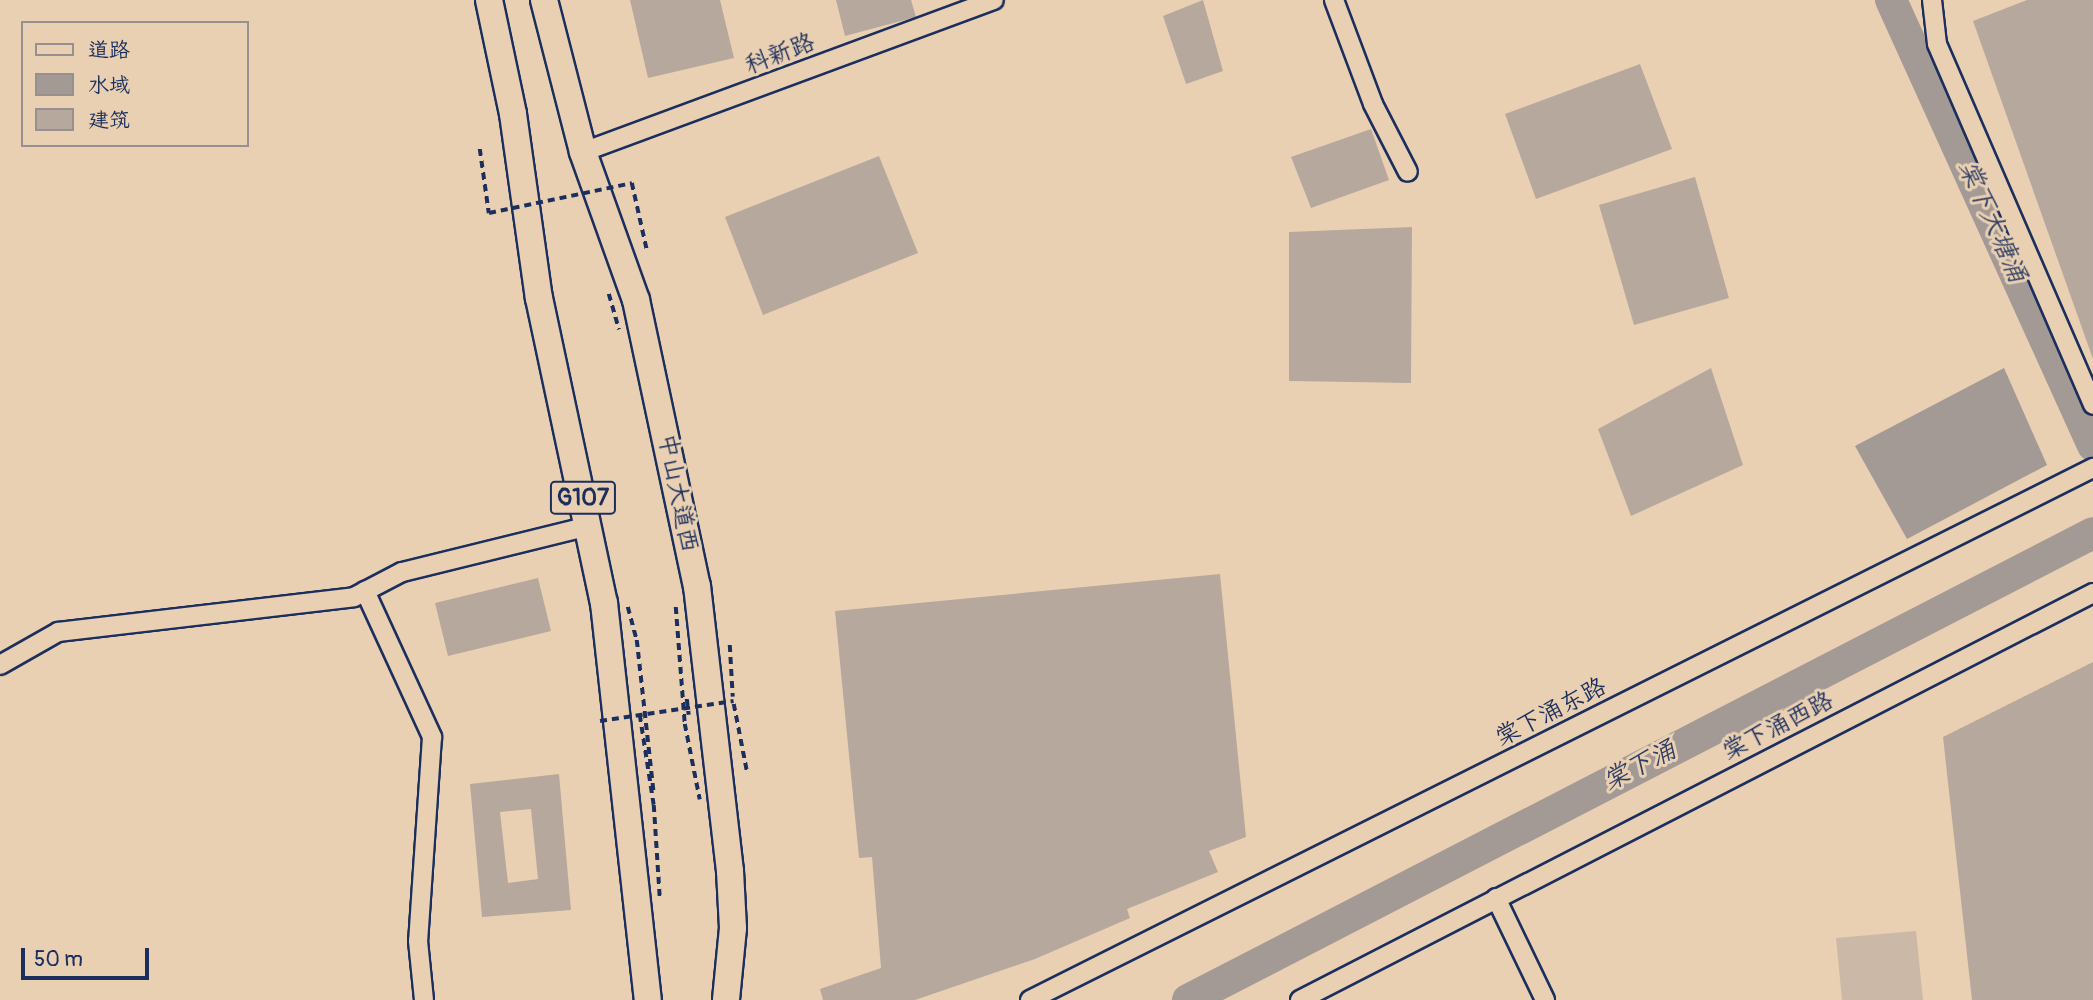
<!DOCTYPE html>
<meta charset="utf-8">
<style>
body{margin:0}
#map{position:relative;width:2093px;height:1000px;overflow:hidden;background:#ead0b2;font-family:Pangolin,"LXGW WenKai TC",sans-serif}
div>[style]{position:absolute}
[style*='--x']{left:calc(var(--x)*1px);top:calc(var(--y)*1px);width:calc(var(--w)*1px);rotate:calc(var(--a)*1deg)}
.green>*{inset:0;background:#ccb8a6}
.water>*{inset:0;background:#a39995}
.river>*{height:32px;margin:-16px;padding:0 16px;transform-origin:16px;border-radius:16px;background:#a39995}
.building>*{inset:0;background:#b7a89d}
.path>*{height:3.5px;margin-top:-1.75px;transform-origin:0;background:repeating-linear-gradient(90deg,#1b2f5e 0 7px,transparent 0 12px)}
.roads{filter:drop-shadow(2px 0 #1b2f5e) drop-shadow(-2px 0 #1b2f5e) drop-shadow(0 2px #1b2f5e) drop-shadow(0 -2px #1b2f5e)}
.minor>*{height:18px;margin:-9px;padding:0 9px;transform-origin:9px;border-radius:9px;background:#ead0b2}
.highway>*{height:26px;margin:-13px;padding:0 13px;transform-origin:13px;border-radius:13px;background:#ead0b2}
.path-bridge>*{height:3.5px;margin-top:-1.75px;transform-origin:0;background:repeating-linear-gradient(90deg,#1b2f5e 0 7px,transparent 0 12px)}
span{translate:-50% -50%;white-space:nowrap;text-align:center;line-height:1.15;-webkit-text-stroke:6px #ead0b2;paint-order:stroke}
.shield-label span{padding:2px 5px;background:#ead0b2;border:2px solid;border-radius:5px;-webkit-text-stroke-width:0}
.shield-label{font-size:23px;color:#1b2f5e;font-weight:700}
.street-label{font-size:24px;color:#1b2f5e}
.water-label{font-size:26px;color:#2f3f66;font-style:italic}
.legend{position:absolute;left:21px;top:21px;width:228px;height:126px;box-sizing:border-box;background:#ead0b2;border:2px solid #979090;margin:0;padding:9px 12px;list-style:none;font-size:21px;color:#1b2f5e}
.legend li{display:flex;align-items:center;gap:14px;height:35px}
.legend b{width:35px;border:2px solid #979090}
.scale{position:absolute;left:21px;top:948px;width:128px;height:32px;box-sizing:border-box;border:4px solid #1b2f5e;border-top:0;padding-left:9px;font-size:21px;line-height:24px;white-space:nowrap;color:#1b2f5e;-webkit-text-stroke:5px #ead0b2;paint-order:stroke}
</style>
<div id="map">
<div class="green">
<div style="clip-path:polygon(1916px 931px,1923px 1000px,1842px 1000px,1836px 938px)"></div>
</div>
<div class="water">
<div style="clip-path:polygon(2004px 368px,2047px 465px,1907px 539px,1855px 446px)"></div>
</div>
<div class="river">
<div style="--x:1891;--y:0;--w:489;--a:65.6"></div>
<div style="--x:1188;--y:1000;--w:1018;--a:-27.29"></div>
</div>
<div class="building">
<div style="clip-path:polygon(630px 0,720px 0,734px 58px,648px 78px)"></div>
<div style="clip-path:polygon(836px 0,911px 0,916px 17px,845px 36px)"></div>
<div style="clip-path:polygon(1203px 0,1223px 71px,1186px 84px,1163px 16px)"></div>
<div style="clip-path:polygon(2027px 0,2093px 0,2093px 359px,1973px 21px)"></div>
<div style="clip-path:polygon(1640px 64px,1672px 149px,1536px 199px,1505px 114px)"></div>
<div style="clip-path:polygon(1371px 129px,1389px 180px,1311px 208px,1291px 157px)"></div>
<div style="clip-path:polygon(879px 156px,918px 253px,763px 315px,725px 217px)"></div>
<div style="clip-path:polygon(1695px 177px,1729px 298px,1634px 325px,1599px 205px)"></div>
<div style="clip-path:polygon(1412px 227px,1411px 383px,1289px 381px,1289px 232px)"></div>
<div style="clip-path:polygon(1711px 368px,1743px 465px,1631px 516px,1598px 429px)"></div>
<div style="clip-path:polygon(1220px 574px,1246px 837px,1209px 851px,1218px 872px,1127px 909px,1130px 918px,1035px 959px,915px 1000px,823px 1000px,820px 989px,881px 968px,872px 857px,859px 858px,835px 611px)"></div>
<div style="clip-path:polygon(538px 578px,551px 631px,448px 656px,435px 603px)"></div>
<div style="clip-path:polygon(2093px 662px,2093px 1000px,1972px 1000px,1943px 737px)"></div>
<div style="clip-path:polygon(evenodd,559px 774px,571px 910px,482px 917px,470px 784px,559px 774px,531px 809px,538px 879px,508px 883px,500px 812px,531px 809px)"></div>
</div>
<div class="path">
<div style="--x:480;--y:149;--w:65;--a:82"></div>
<div style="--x:632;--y:183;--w:69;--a:77.4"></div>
<div style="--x:609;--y:294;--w:37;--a:74"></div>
<div style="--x:628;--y:607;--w:34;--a:75"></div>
<div style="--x:637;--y:640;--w:154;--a:83.7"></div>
<div style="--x:676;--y:607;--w:117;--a:85.6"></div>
<div style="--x:685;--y:724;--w:77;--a:78.8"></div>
<div style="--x:730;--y:645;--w:52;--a:86.7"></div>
<div style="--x:687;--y:699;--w:16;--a:83"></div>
<div style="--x:734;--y:704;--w:68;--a:79"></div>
<div style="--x:640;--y:715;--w:91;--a:81.2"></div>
<div style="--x:654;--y:805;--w:93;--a:86.3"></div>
</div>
<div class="roads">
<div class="minor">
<div style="--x:1334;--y:0;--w:111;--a:69.4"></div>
<div style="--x:1373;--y:104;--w:76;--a:62.8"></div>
<div style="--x:1932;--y:0;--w:44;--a:83.5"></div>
<div style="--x:1937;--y:44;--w:393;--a:66.6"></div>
<div style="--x:583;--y:152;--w:438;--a:-20.3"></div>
<div style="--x:365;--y:591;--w:161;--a:65.3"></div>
<div style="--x:432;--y:737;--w:204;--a:93.9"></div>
<div style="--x:418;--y:941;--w:59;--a:84.2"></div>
<div style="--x:0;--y:665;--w:67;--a:-29.6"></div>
<div style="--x:58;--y:632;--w:298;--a:-6.7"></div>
<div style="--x:354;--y:597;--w:54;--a:-27.5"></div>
<div style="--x:402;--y:572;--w:193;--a:-13.8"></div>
<div style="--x:1496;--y:898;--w:113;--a:64.3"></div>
<div style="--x:1030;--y:1000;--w:1189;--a:-26.59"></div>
<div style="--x:1300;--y:1000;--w:891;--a:-27.17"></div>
</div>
<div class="highway">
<div style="--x:489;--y:0;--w:116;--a:78.1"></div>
<div style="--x:513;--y:114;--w:186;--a:82"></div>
<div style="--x:539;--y:298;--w:312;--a:78"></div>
<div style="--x:604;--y:603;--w:399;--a:83.7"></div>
<div style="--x:544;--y:0;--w:157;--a:75.6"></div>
<div style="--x:583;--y:152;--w:157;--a:70.3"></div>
<div style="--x:636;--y:300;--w:292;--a:78"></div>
<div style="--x:697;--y:586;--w:287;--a:83.4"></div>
<div style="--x:730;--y:871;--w:57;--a:87"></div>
<div style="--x:733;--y:928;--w:72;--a:95.6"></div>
</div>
</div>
<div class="path-bridge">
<div style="--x:489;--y:213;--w:146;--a:-11.8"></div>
<div style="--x:600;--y:721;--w:135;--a:-8.5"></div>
</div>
<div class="shield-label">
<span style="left:583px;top:498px">G107</span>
</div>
<div class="street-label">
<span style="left:780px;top:54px;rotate:-21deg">科新路</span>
<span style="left:678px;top:493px;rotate:79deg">中山大道西</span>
<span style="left:1551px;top:712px;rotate:-27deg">棠下涌东路</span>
<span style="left:1778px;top:726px;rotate:-27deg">棠下涌西路</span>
</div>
<div class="water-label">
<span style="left:1992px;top:222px;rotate:66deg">棠下大塘涌</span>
<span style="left:1640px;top:766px;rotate:-27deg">棠下涌</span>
</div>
<ul class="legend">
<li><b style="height:9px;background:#ead0b2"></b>道路</li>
<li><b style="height:19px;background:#a39995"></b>水域</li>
<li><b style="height:19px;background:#b7a89d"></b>建筑</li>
</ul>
<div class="scale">50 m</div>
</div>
